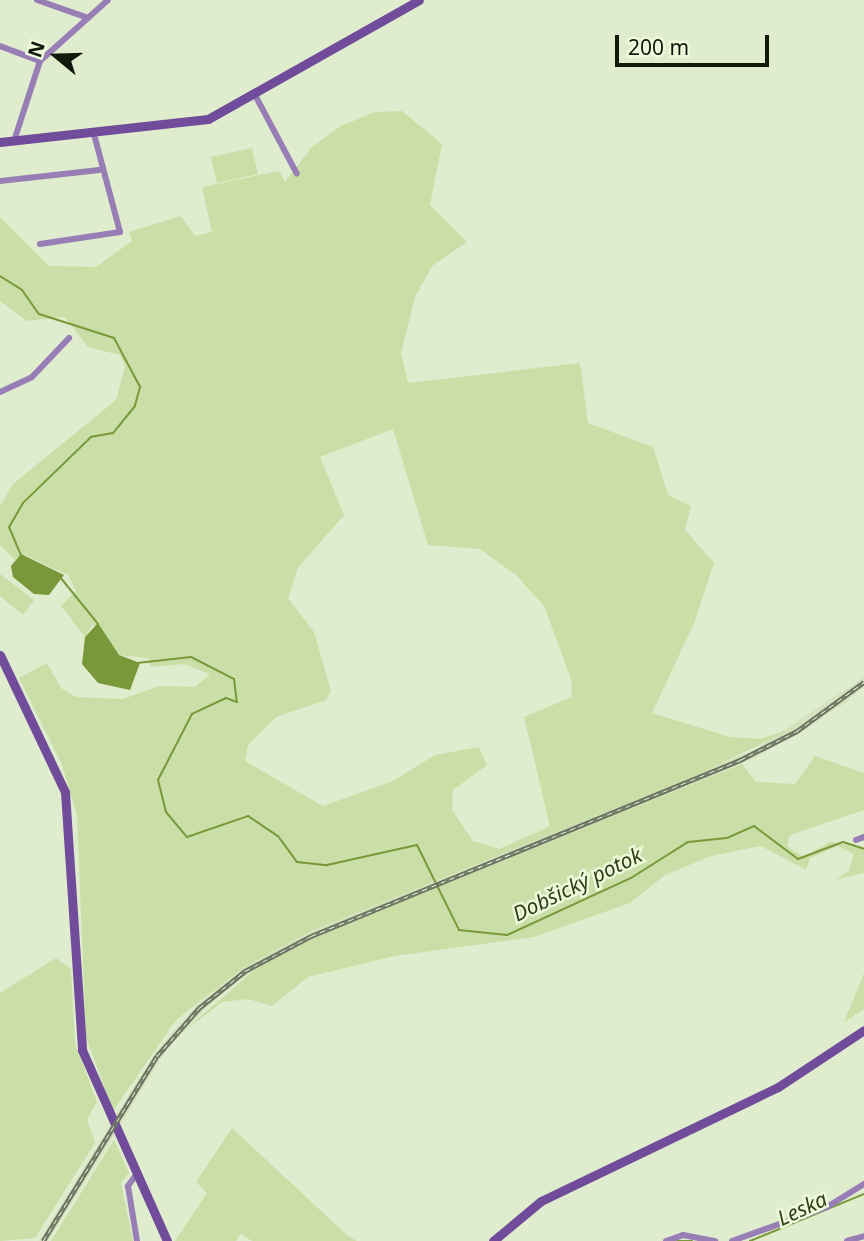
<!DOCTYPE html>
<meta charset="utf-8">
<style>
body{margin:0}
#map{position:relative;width:864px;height:1241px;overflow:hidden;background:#e0ecce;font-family:"Noto Sans",sans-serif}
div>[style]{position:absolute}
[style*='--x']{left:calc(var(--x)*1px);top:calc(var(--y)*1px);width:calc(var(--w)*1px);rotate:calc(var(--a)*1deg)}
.built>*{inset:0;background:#d4e3be}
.green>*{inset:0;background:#c9dfa7}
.water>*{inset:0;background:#799839}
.stream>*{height:2px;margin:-1px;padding:0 1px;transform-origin:1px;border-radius:1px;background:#799839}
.street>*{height:6px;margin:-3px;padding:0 3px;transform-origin:3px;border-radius:3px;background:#977fb6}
.secondary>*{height:9px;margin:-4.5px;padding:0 4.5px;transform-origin:4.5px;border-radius:4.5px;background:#714c9b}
.rail>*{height:4.5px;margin-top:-2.25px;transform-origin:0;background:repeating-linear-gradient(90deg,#edf9db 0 5px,#6c7461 0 10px);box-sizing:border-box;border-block:2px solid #6c7461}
span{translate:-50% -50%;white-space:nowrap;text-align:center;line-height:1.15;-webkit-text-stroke:5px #edf9db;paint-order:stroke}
.water-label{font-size:21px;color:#313e18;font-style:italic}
.north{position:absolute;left:21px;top:21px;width:70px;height:70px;-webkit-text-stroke:5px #edf9db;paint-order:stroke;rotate:289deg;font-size:19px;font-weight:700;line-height:28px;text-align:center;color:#13180d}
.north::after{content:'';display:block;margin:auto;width:24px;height:32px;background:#13180d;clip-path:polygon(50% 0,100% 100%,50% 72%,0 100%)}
.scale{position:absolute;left:615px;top:35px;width:154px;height:32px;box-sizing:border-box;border:4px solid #13180d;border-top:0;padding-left:9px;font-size:21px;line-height:24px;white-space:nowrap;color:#13180d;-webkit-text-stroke:5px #edf9db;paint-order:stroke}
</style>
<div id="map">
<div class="built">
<div style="clip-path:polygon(864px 677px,864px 687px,845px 703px,757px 757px,267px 960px,213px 1001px,169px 1046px,48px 1241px,39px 1241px,154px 1054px,196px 1006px,243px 968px,309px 932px,754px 750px)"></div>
</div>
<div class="green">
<div style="clip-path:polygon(evenodd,402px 111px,442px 144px,430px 205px,467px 242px,432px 266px,415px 297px,401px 353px,408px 383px,580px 363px,588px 423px,653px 447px,668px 495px,691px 506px,685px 530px,714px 563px,695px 621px,652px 713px,730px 737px,760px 739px,794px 728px,699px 774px,309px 932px,243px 968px,176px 1020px,113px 1111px,86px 1037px,77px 815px,62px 765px,19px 678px,47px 663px,61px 688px,76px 697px,123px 699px,159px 686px,195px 687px,210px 674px,184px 664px,151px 667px,148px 658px,119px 655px,93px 624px,85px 637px,61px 606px,76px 591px,68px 575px,25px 555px,15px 560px,0 545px,0 506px,13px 484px,116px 400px,125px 366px,120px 355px,88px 347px,65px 317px,27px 321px,0 301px,0 217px,49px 266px,96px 267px,132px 241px,129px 232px,181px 216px,195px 236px,212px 232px,202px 187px,279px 171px,285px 182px,312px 147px,341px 126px,375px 112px,402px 111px,393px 429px,428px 545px,480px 549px,516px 575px,544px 606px,571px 679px,572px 697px,524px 717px,550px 826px,499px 849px,473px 841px,452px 810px,453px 790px,487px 765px,479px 747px,435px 755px,393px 781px,323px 806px,245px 761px,248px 745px,276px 717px,326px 700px,331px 691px,314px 632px,288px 598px,298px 568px,344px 515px,320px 457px,393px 429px)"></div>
<div style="clip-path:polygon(252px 148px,258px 174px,217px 183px,211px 157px)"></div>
<div style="clip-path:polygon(0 574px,34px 600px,23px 615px,0 596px)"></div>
<div style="clip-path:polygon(815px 756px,864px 773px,864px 810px,790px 835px,787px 846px,803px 857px,830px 842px,864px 847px,864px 873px,835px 880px,849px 870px,854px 854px,838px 846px,810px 858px,806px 870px,761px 846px,711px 856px,665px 875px,630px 903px,534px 937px,394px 956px,308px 977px,272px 1006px,248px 999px,222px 1002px,178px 1036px,258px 967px,318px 936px,742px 764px,756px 782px,795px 784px)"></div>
<div style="clip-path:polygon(56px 958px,71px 969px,75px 1043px,97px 1102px,87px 1119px,95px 1143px,35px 1238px,0 1241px,0 993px)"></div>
<div style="clip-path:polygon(864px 973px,864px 1009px,844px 1022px)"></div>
<div style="clip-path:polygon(232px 1128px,348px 1236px,357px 1241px,252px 1241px,241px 1234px,236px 1241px,175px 1241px,207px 1193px,196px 1182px)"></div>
<div style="clip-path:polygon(114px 1140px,129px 1173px,121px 1183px,133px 1241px,51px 1241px)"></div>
</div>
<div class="water">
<div style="clip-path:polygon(21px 554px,64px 575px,49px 595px,34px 594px,13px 577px,11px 566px)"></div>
<div style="clip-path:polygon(98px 623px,119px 655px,140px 663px,130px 690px,98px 683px,82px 664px,85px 637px)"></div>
</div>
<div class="stream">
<div style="--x:0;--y:276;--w:26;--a:32"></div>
<div style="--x:22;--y:290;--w:29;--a:55"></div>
<div style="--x:39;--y:314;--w:79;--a:17.7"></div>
<div style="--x:114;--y:338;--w:55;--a:62"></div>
<div style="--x:140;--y:387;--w:20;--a:105"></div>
<div style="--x:135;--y:406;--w:35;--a:129"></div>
<div style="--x:113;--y:433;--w:22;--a:170"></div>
<div style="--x:91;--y:437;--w:95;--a:135.9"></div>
<div style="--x:23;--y:503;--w:28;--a:120"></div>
<div style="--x:9;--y:527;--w:30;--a:67"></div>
<div style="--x:60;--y:577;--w:60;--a:51"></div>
<div style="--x:137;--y:663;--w:54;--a:-6.3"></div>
<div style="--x:191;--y:657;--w:48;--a:27.1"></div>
<div style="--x:234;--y:679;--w:23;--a:83"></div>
<div style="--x:237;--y:702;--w:12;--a:-160"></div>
<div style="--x:226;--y:698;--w:38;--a:155"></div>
<div style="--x:192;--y:714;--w:74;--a:117.3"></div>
<div style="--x:158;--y:780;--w:33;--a:76"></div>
<div style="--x:166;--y:812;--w:33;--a:50"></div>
<div style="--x:187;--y:837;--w:65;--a:-19"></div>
<div style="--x:248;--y:816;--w:36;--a:34"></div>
<div style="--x:278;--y:836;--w:32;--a:54"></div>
<div style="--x:297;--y:862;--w:30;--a:6"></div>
<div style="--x:327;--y:865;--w:92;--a:-12.5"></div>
<div style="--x:417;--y:845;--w:95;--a:63.7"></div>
<div style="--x:459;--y:930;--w:48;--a:5.9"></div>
<div style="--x:507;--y:935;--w:136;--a:-24.7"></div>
<div style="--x:631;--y:878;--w:67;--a:-32.3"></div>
<div style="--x:688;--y:842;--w:39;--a:-6"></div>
<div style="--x:727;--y:838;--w:30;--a:-24"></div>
<div style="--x:754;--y:826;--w:55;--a:36.9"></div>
<div style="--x:798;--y:859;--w:48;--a:-20.7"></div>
<div style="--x:843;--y:842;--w:22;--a:18"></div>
<div style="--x:677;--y:1241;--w:15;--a:0"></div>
<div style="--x:750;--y:1241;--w:123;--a:-22.4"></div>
</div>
<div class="street">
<div style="--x:37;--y:0;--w:54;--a:19.4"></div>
<div style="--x:0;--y:46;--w:43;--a:20.6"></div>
<div style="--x:40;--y:61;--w:84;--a:108"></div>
<div style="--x:40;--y:61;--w:91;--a:-41.9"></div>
<div style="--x:255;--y:95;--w:89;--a:62"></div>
<div style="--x:0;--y:181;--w:100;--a:-6.3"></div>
<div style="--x:40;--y:244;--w:81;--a:-8.5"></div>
<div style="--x:120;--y:232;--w:101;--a:-104.9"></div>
<div style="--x:0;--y:392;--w:35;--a:-25"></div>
<div style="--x:32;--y:377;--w:54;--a:-46.5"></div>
<div style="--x:856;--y:840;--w:9;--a:-21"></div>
<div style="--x:136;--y:1175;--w:14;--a:126"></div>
<div style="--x:128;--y:1186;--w:56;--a:80.7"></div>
<div style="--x:666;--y:1241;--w:18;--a:-19"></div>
<div style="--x:683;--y:1235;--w:33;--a:11"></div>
<div style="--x:732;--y:1241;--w:101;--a:-19.7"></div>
<div style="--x:827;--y:1207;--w:44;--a:-31.9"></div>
<div style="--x:847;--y:1241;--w:18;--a:-16"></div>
</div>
<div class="secondary">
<div style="--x:0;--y:142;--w:209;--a:-6.3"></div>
<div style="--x:208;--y:119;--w:242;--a:-29.4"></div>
<div style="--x:0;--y:655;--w:152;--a:64.6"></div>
<div style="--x:65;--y:792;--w:259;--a:86.2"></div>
<div style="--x:82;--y:1050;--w:209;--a:66"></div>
<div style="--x:493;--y:1241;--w:62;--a:-39.8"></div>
<div style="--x:541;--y:1201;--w:263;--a:-25.7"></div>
<div style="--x:778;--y:1087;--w:103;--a:-33.5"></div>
</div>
<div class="rail">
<div style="--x:43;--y:1241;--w:217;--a:-58.4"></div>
<div style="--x:157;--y:1056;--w:64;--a:-48.8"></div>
<div style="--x:199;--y:1008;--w:59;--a:-38.8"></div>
<div style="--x:245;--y:971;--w:75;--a:-27.9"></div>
<div style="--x:311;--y:936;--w:464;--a:-22.3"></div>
<div style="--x:740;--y:760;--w:64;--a:-27"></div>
<div style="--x:797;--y:731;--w:83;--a:-36.2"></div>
</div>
<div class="water-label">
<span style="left:577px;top:884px;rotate:-26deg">Dobšický potok</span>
<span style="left:802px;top:1208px;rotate:-25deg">Leska</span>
</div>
<div class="north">N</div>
<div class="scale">200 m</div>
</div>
